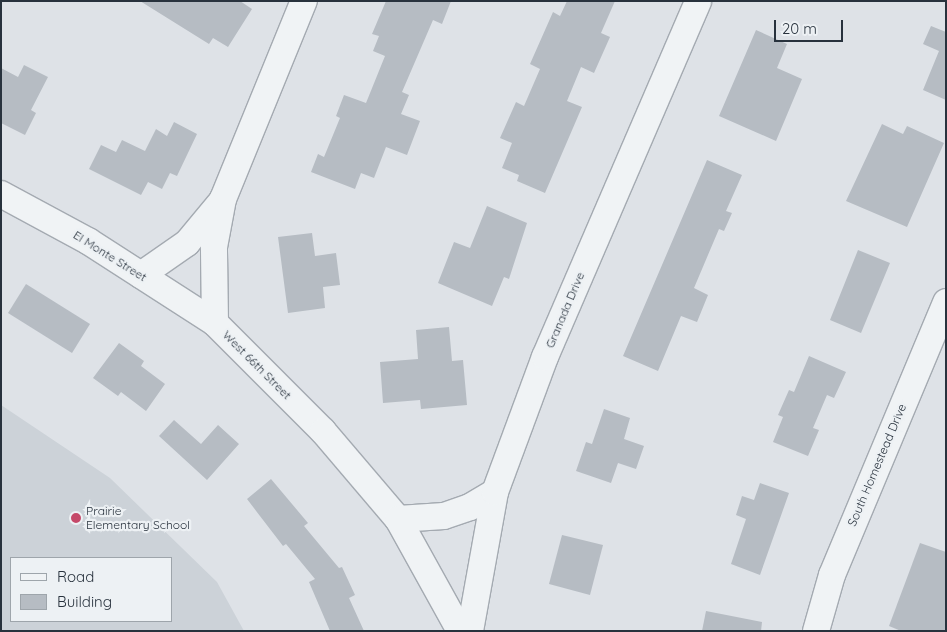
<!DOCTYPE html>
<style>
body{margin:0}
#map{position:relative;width:947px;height:632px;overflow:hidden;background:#dee2e7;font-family:Quicksand,sans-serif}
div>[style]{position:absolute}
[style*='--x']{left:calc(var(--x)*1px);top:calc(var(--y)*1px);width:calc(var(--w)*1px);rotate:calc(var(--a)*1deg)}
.built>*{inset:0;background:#ccd2d8}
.building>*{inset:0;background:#b6bcc3}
.roads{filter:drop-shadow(1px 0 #a4aab1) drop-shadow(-1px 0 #a4aab1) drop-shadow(0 1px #a4aab1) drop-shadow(0 -1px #a4aab1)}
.street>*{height:26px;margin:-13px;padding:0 13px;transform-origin:13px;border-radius:13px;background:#f0f3f5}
.dots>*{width:14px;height:14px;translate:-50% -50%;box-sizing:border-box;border:2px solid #edf1f4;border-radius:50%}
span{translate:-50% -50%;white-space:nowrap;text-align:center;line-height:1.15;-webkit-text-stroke:4.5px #edf1f4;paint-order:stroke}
.street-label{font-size:12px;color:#28323d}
.poi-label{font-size:12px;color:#28323d}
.left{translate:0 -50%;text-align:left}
.frame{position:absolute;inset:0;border:2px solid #28323d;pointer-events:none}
.legend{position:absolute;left:10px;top:557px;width:162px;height:65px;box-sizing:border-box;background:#edf1f4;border:1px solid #9ea5ab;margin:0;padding:6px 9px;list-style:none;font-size:15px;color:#28323d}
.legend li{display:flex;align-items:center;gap:10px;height:25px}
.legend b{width:25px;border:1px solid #9ea5ab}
.scale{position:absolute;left:774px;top:20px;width:69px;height:22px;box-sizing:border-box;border:2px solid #28323d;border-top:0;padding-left:6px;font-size:15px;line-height:18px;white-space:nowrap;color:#28323d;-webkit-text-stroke:4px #edf1f4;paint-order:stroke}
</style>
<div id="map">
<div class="built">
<div style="clip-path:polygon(evenodd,1px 405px,110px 478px,217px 582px,244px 631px,1px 631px,1px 405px,11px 558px,171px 558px,171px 621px,11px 621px,11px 558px)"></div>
</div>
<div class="building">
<div style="clip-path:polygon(140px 1px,240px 1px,252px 9px,228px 47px,213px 38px,209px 44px)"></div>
<div style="clip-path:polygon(386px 1px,451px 1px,442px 24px,433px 20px,402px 92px,409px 95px,401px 114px,420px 121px,407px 155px,386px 147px,374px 178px,361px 173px,355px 189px,311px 172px,318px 154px,324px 157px,340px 118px,336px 116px,344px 95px,366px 103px,385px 56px,373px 51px,379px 36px,372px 34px)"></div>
<div style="clip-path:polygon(567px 1px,615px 1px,601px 33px,610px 37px,594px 73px,581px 67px,567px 101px,582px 107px,545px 193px,517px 181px,519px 175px,502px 168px,512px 143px,500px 138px,516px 102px,524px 106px,540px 69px,530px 64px,553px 12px,560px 16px)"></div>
<div style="clip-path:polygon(931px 26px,946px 32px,946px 100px,923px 90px,939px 51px,923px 44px)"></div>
<div style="clip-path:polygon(756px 30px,787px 44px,777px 68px,802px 79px,776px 141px,719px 116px)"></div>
<div style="clip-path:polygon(24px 65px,48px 77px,31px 110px,36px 113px,25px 135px,1px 123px,1px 68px,18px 77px)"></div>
<div style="clip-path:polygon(174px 122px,197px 134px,177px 176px,170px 173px,162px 189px,148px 182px,141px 195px,89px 169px,101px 145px,116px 152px,122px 140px,145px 151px,156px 129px,167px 136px)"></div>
<div style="clip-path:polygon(882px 124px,903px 134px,907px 126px,944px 143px,907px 227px,846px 201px)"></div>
<div style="clip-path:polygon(707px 160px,742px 175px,726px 211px,732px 213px,724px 231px,719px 229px,694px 288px,708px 295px,697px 322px,681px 316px,658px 371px,623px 356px)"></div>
<div style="clip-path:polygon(487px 206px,527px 223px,509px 279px,504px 277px,492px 306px,438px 283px,454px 242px,470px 248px)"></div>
<div style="clip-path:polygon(312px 233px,315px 256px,336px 253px,340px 285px,323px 287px,325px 308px,288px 313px,278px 237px)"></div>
<div style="clip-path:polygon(858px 250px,890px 263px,861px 333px,830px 320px)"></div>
<div style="clip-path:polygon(26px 284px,90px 324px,72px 353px,8px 313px)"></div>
<div style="clip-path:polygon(449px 327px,452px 361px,463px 360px,467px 405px,421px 409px,420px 400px,383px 403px,380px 362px,418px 359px,416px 330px)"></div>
<div style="clip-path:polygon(119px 343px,144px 361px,141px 366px,165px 384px,146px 411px,121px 392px,118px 396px,93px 378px)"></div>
<div style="clip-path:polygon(809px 356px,846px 372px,834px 398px,827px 395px,813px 428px,819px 430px,808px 456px,773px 442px,783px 417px,778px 415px,789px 390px,794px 392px)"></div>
<div style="clip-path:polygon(604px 409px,630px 418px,624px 439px,644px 446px,636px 469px,618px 463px,611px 483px,576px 471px,586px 442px,592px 444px)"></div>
<div style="clip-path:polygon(174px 420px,201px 444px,218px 425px,239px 444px,207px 480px,159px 436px)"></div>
<div style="clip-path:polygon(271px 479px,308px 523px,304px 526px,339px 568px,342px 567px,355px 595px,349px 598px,364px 631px,330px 631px,309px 582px,315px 579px,286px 544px,283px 546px,247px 499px)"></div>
<div style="clip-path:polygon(760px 483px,789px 493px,760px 575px,731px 564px,746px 519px,736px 515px,742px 496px,754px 500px)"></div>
<div style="clip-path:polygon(562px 535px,603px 545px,590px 595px,549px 584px)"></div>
<div style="clip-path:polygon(920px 543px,946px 552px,946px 631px,901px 631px,889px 626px)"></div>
<div style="clip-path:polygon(706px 611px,762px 622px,761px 631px,702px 631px)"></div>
</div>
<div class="roads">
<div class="street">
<div style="--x:1;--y:194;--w:99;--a:28.4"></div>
<div style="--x:88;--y:241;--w:151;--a:32.8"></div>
<div style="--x:215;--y:323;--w:153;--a:45"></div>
<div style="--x:323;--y:431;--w:116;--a:49.6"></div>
<div style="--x:398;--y:519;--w:128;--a:61"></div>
<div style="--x:141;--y:275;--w:56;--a:-34.8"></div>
<div style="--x:187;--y:243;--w:53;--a:-50.3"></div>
<div style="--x:215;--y:323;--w:76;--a:-90.8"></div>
<div style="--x:214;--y:247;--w:49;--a:-79.4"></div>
<div style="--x:223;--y:199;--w:214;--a:-67.8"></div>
<div style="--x:398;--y:519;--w:46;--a:-3.7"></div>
<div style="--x:444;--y:516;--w:28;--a:-19"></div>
<div style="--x:470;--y:507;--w:29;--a:-31"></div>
<div style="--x:470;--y:631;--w:141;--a:-79.8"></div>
<div style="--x:495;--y:492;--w:144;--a:-69.7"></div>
<div style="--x:545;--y:357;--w:387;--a:-66.7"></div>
<div style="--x:816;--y:631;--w:58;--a:-74.1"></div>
<div style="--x:832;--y:575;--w:296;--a:-67.3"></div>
</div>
</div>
<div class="dots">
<div style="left:76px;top:518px;background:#c54969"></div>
</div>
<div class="street-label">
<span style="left:110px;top:256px;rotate:32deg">El Monte Street</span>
<span style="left:565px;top:310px;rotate:-67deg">Granada Drive</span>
<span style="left:257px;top:365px;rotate:45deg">West 66th Street</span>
<span style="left:877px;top:465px;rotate:-67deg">South Homestead Drive</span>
</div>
<div class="poi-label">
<span class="left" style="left:86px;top:518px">Prairie<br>Elementary School</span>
</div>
<div class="frame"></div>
<ul class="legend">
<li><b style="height:6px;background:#f0f3f5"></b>Road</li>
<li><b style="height:14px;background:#b6bcc3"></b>Building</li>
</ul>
<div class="scale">20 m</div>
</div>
